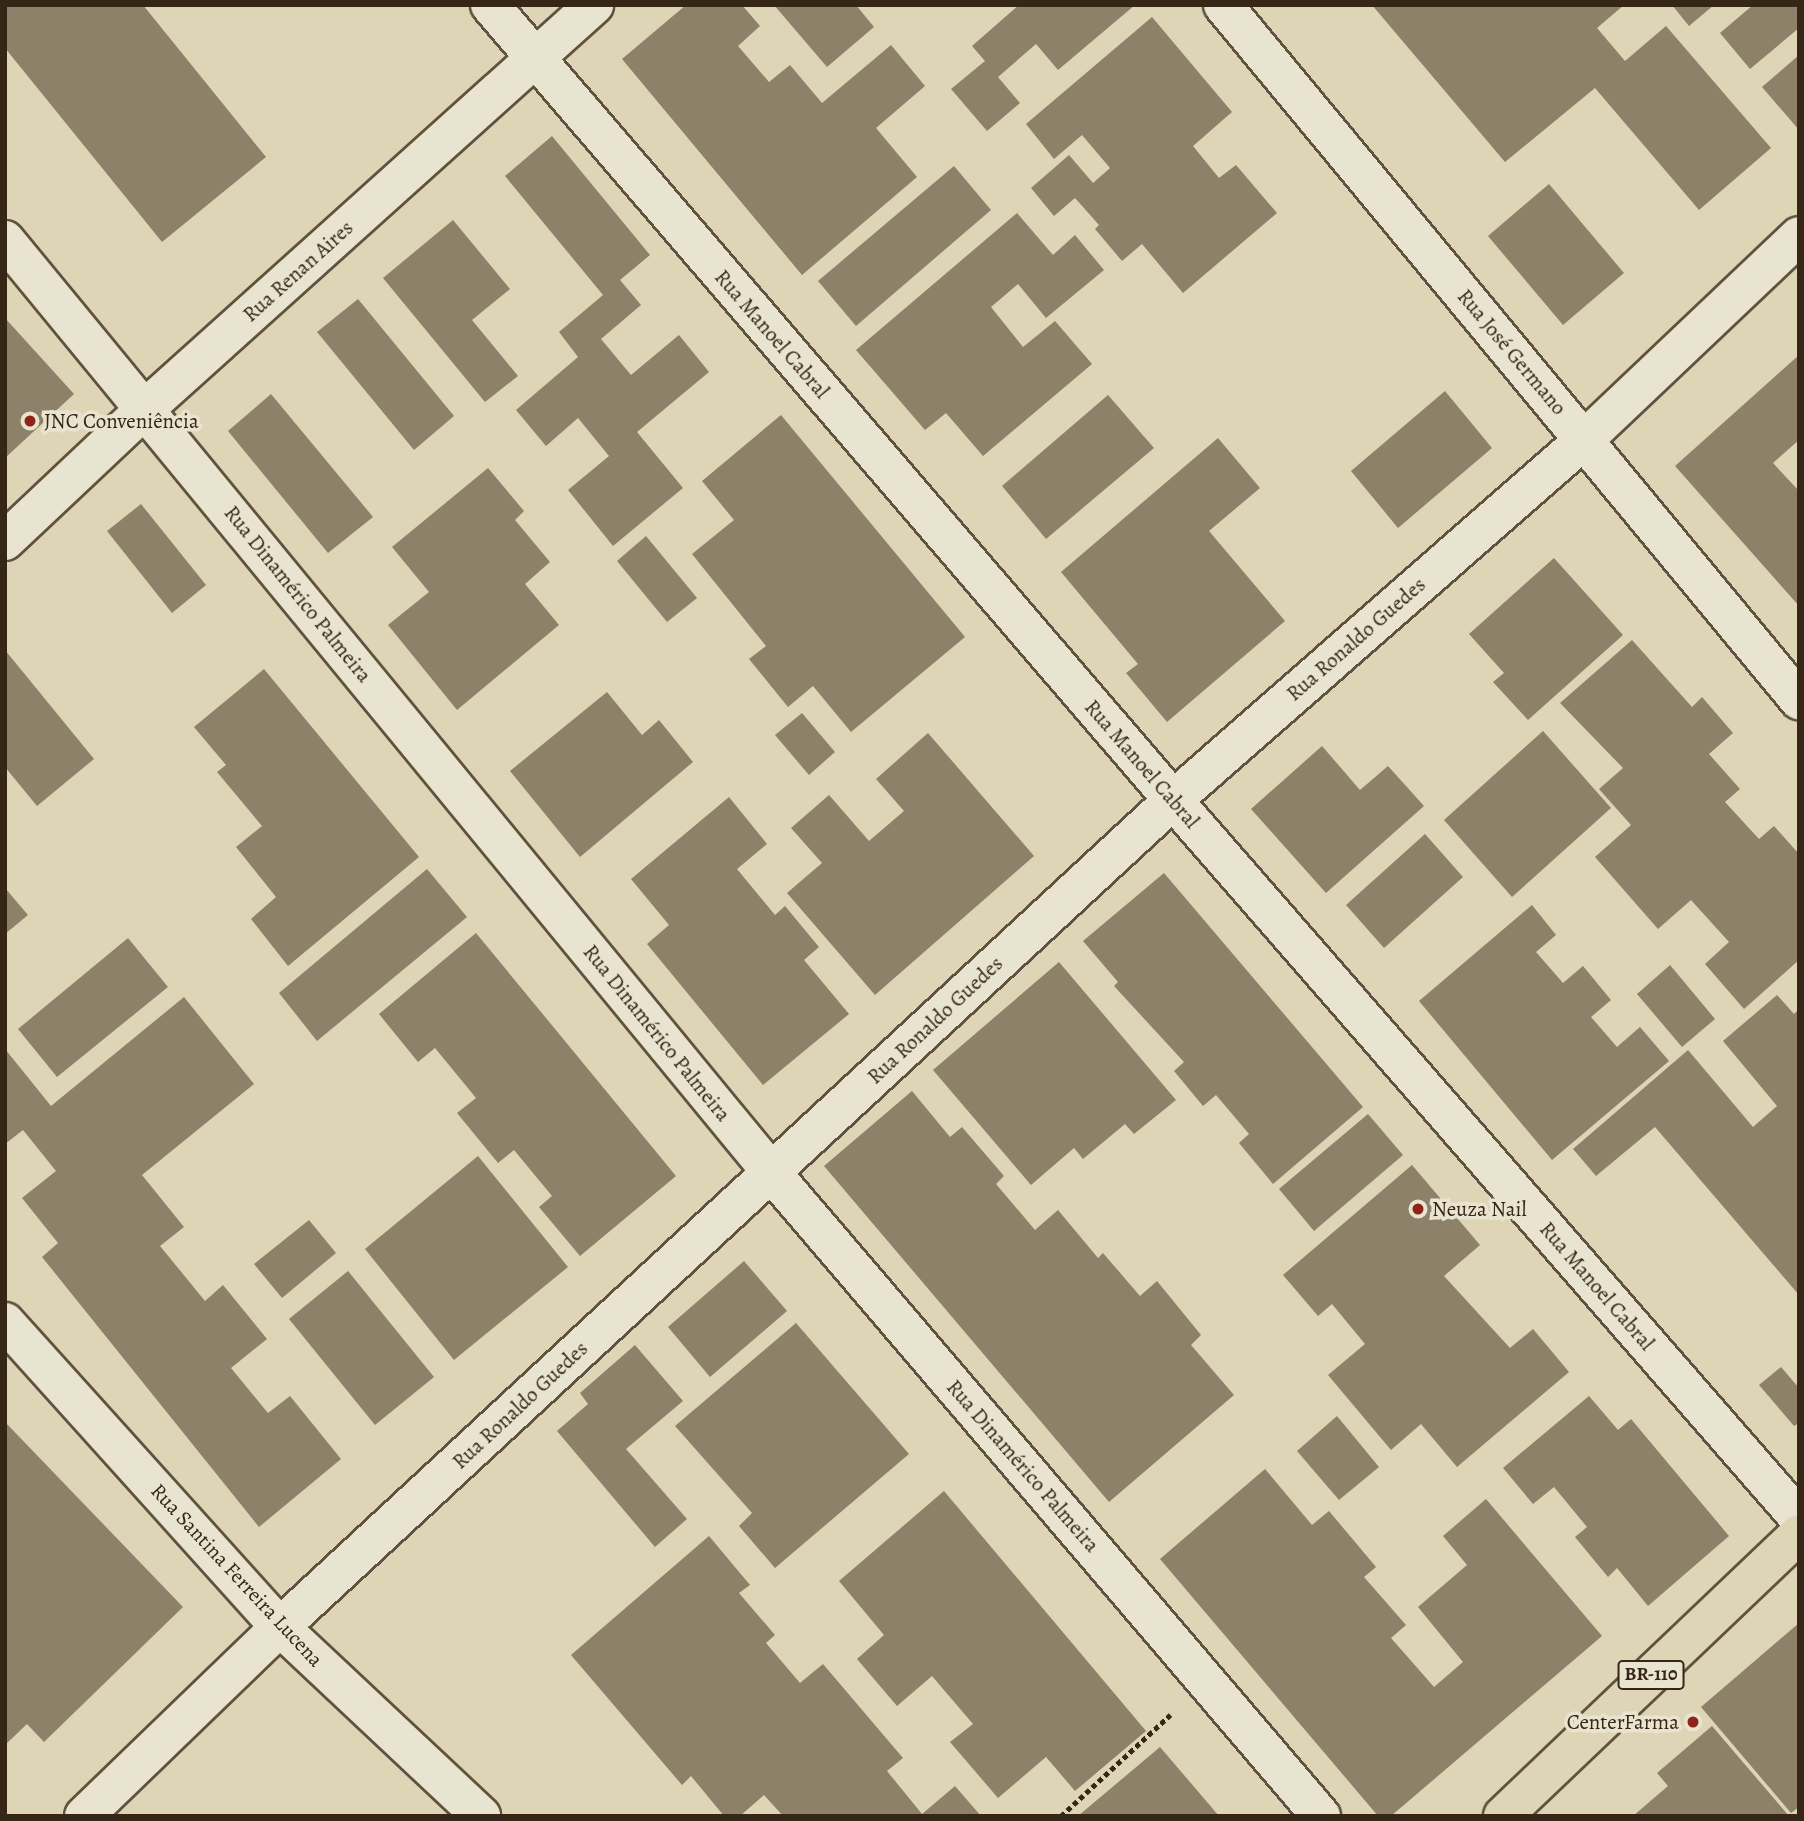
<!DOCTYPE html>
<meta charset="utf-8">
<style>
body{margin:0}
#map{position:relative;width:1804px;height:1821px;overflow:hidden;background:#ddd5b5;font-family:Alegreya,serif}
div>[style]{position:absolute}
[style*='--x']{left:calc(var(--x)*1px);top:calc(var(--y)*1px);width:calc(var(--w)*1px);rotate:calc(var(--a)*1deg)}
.building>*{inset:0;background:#8d8169}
.path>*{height:4.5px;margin-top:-2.25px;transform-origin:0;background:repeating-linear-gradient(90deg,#362616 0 5px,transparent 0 8.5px)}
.roads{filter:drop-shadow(2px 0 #60523e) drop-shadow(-2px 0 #60523e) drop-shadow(0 2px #60523e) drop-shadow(0 -2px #60523e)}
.minor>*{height:38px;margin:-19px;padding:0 19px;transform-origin:19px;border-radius:19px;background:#e9e4cf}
.primary>*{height:38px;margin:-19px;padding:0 19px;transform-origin:19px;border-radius:19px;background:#ddd5b5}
.dots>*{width:19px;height:19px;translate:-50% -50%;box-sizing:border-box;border:4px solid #e9e4cf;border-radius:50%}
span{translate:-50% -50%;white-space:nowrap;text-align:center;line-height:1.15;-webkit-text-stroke:7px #e9e4cf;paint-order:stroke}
.shield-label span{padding:2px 5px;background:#e9e4cf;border:2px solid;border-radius:5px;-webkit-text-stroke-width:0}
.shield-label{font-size:19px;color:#362616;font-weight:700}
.street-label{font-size:21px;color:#362616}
.poi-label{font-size:21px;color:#362616}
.left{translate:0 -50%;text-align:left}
.right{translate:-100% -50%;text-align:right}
.frame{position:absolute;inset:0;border:7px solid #362616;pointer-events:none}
</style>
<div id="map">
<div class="building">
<div style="clip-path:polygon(6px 5px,143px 5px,266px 157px,162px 242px,5px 48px)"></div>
<div style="clip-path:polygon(686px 5px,742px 5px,760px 26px,738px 46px,769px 82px,790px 65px,822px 103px,891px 45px,925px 86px,876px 128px,917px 177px,802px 275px,622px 59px)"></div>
<div style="clip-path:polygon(774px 5px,856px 5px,874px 27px,827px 67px)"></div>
<div style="clip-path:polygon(1019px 5px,1135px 5px,1058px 70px,1036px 44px,998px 77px,1020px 103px,987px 131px,951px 89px,985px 61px,972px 46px)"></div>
<div style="clip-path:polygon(1372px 5px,1624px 5px,1597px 28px,1625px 61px,1666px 26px,1771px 148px,1699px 210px,1595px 88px,1505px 162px)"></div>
<div style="clip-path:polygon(1672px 5px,1714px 5px,1689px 26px)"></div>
<div style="clip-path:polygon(1753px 5px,1799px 5px,1799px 28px,1750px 69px,1720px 33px)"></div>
<div style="clip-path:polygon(1152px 17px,1232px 112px,1193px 146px,1219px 178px,1236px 165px,1277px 213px,1183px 293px,1142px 244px,1122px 261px,1095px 229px,1099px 225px,1075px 198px,1054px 216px,1031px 188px,1069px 155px,1093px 183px,1110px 168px,1082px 135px,1054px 159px,1026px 124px)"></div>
<div style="clip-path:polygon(1799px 55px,1799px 130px,1762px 87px)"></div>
<div style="clip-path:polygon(552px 136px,650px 255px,620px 280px,641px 305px,601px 339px,631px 375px,679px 335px,709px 372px,637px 432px,683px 488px,613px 546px,568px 490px,609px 456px,578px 418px,546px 446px,516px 410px,578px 357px,559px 332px,603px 295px,505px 176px)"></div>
<div style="clip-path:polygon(954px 166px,991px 210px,856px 326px,818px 281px)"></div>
<div style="clip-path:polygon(1549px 184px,1624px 273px,1563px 325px,1488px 236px)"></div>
<div style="clip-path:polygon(1017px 213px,1053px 255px,1075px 235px,1104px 270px,1046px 318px,1018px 284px,991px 307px,1023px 347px,1055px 321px,1092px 364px,983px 456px,946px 413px,925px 430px,856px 350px)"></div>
<div style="clip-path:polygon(453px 220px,510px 289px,472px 320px,518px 376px,485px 402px,383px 278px)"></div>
<div style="clip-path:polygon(358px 299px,454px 416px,414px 450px,317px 332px)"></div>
<div style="clip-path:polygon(5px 318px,74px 394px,5px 458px)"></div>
<div style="clip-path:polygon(1799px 355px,1799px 440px,1773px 463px,1799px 491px,1799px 606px,1675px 466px)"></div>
<div style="clip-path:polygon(1445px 391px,1492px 448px,1398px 528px,1351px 471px)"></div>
<div style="clip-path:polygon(271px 394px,373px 517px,328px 553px,228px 431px)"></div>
<div style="clip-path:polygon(1108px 395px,1154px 448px,1046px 539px,1002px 486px)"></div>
<div style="clip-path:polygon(781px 415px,965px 637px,851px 732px,813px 686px,788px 707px,749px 659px,766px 646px,692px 554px,734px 520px,702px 481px)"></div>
<div style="clip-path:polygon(1218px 438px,1260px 488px,1209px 531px,1285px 621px,1167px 722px,1126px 673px,1138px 664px,1061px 572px)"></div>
<div style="clip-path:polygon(488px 468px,524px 511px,515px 520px,550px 562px,525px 584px,559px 625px,457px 710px,388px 625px,429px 592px,392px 547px)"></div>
<div style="clip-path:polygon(141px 504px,206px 585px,172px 613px,107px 531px)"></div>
<div style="clip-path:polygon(646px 536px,697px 598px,667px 622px,617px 561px)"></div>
<div style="clip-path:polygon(1554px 558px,1623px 635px,1528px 720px,1493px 682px,1504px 673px,1469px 634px)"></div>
<div style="clip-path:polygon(1632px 640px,1692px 707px,1702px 697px,1733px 733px,1709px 754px,1740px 789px,1725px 802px,1759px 839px,1774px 826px,1799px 854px,1799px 960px,1744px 1009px,1705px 964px,1729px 942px,1691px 900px,1658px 929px,1595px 857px,1631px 825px,1599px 789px,1623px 768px,1560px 703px)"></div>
<div style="clip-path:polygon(5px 650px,94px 759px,37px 806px,5px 767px)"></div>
<div style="clip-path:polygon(264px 669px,419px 857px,288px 966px,251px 919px,276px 897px,236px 847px,262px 826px,217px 772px,226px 765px,194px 727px)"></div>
<div style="clip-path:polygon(607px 692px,642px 735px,659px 720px,693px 762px,580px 857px,510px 771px)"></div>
<div style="clip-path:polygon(802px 713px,835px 752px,809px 775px,775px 735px)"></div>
<div style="clip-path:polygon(1543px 731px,1611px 808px,1512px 897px,1444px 820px)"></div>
<div style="clip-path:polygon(928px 733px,1034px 856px,875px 995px,787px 893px,822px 863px,791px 828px,829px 795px,869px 841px,904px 811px,876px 779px)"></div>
<div style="clip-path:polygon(1322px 746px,1360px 790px,1388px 766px,1424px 806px,1326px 893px,1251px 809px)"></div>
<div style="clip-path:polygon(729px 797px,767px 844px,737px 869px,775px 915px,785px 906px,819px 947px,804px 960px,849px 1014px,763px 1085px,647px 944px,669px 925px,631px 879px)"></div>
<div style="clip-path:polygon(1425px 834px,1463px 877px,1384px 948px,1346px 905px)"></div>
<div style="clip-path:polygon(427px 869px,467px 917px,317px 1041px,279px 993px)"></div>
<div style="clip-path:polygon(1164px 873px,1363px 1107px,1273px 1184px,1239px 1143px,1249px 1134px,1216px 1095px,1203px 1106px,1174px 1071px,1184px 1062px,1114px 986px,1118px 982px,1083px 941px)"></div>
<div style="clip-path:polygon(5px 888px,28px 915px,5px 934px)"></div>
<div style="clip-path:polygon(1532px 905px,1556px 935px,1536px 952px,1563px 983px,1583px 966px,1611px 1000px,1591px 1017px,1617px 1047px,1640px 1027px,1669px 1061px,1552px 1160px,1419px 1001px)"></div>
<div style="clip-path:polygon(476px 933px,676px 1176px,580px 1256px,539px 1207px,552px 1196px,514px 1150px,498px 1163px,457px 1113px,476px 1098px,435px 1048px,418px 1062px,379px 1014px)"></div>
<div style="clip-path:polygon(128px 938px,168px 987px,57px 1077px,18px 1029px)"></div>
<div style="clip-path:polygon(1059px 962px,1176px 1100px,1134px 1134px,1125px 1124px,1083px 1159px,1074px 1148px,1031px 1185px,933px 1070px)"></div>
<div style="clip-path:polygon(1670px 965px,1715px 1019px,1682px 1047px,1637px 994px)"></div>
<div style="clip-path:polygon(1777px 995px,1794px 1014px,1799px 1009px,1799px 1295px,1655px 1127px,1596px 1176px,1573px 1149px,1688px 1050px,1753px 1127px,1777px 1106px,1723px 1041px)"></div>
<div style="clip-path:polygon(184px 997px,254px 1084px,142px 1175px,184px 1227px,160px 1246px,205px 1301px,223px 1285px,267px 1339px,231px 1368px,268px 1413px,290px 1396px,341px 1459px,259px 1527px,42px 1257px,58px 1243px,22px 1198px,56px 1171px,23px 1130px,5px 1144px,5px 1049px,51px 1106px)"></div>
<div style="clip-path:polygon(912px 1091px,950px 1137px,962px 1127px,1004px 1176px,996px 1184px,1035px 1230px,1058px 1210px,1098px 1258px,1103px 1253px,1140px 1296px,1157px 1281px,1201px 1335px,1191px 1345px,1234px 1395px,1109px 1502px,824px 1166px)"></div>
<div style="clip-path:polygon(1368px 1114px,1403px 1155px,1314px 1231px,1279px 1189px)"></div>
<div style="clip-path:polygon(478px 1156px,568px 1267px,454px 1360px,365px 1249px)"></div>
<div style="clip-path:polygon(1412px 1165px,1480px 1245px,1444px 1276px,1510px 1348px,1533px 1329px,1569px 1372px,1457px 1467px,1421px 1424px,1391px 1450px,1328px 1375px,1365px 1344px,1332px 1304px,1318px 1316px,1283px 1275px)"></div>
<div style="clip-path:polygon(309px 1220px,336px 1253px,282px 1298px,254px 1264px)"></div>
<div style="clip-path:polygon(744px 1261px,787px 1311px,710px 1377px,668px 1327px)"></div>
<div style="clip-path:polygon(348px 1271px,434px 1377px,375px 1425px,289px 1319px)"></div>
<div style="clip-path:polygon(796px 1323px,909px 1454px,775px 1568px,739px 1526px,752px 1513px,675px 1426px)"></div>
<div style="clip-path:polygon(635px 1345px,683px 1401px,626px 1449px,687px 1519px,655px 1547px,557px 1431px,588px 1404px,580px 1393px)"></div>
<div style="clip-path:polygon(1781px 1367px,1799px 1388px,1799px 1423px,1794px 1426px,1759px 1385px)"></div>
<div style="clip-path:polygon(1589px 1396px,1618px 1430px,1631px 1419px,1729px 1536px,1648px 1606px,1617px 1568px,1608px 1577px,1575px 1537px,1587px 1527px,1554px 1487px,1533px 1504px,1503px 1468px)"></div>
<div style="clip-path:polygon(1337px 1416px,1379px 1467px,1339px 1500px,1297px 1451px)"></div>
<div style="clip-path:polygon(5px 1422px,183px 1607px,44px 1742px,27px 1724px,5px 1745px)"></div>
<div style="clip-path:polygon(1265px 1469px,1312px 1525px,1329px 1511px,1376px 1567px,1364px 1577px,1406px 1625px,1391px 1638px,1434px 1687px,1463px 1662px,1418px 1607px,1467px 1565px,1443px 1536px,1486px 1499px,1602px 1636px,1391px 1816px,1378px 1816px,1160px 1559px)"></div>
<div style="clip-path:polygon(944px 1491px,1146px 1731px,1075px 1791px,1046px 1757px,998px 1798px,950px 1742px,973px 1724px,932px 1676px,897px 1706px,857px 1659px,884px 1635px,839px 1581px)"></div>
<div style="clip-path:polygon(709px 1536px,750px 1585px,739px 1593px,775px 1635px,766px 1643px,800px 1683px,823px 1664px,903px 1758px,887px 1771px,922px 1814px,955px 1786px,981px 1816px,783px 1816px,764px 1795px,740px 1816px,724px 1816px,691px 1776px,682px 1785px,571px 1655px)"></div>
<div style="clip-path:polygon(1799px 1623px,1799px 1807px,1791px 1813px,1701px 1707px)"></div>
<div style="clip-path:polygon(1712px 1726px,1789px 1816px,1633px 1816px,1668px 1786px,1657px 1773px)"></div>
<div style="clip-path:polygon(1160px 1747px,1219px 1816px,1078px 1816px)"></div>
</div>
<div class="path">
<div style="--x:1061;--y:1816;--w:149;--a:-42.8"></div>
</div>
<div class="roads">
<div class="minor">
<div style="--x:490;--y:5;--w:1048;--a:49.33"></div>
<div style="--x:1173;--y:800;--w:953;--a:48.92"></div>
<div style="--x:1223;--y:5;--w:903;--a:50.35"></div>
<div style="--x:5;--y:240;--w:1206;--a:50.58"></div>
<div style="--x:771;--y:1172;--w:847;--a:49.5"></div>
<div style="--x:5;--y:541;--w:194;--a:-43.3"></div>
<div style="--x:146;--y:408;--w:603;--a:-41.97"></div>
<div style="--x:5;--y:1322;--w:411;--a:48"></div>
<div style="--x:280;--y:1627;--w:276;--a:43.2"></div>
<div style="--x:84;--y:1816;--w:272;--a:-44"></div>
<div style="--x:280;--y:1627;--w:1217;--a:-42.8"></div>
<div style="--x:1173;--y:800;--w:546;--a:-41.22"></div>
<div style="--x:1584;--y:440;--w:296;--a:-43.5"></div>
</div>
<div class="primary">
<div style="--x:1503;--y:1816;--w:409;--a:-43.6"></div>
</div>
</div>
<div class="dots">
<div style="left:30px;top:421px;background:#8f2418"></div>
<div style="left:1418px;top:1209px;background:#8f2418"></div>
<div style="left:1693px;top:1722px;background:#8f2418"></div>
</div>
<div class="shield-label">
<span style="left:1651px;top:1675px">BR-110</span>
</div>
<div class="street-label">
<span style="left:298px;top:271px;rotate:-42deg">Rua Renan Aires</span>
<span style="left:772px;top:334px;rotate:49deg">Rua Manoel Cabral</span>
<span style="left:1512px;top:352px;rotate:50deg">Rua José Germano</span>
<span style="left:298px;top:594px;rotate:51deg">Rua Dinamérico Palmeira</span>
<span style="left:1356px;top:639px;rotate:-41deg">Rua Ronaldo Guedes</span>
<span style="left:1142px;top:764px;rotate:49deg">Rua Manoel Cabral</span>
<span style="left:935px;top:1020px;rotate:-43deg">Rua Ronaldo Guedes</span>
<span style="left:657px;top:1033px;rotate:51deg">Rua Dinamérico Palmeira</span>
<span style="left:1597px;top:1286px;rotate:49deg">Rua Manoel Cabral</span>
<span style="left:520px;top:1405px;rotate:-43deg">Rua Ronaldo Guedes</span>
<span style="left:1023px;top:1466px;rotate:49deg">Rua Dinamérico Palmeira</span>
<span style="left:237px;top:1575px;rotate:47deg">Rua Santina Ferreira Lucena</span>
</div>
<div class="poi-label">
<span class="left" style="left:44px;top:421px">JNC Conveniência</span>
<span class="left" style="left:1432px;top:1209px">Neuza Nail</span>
<span class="right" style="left:1679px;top:1722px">CenterFarma</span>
</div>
<div class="frame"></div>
</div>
